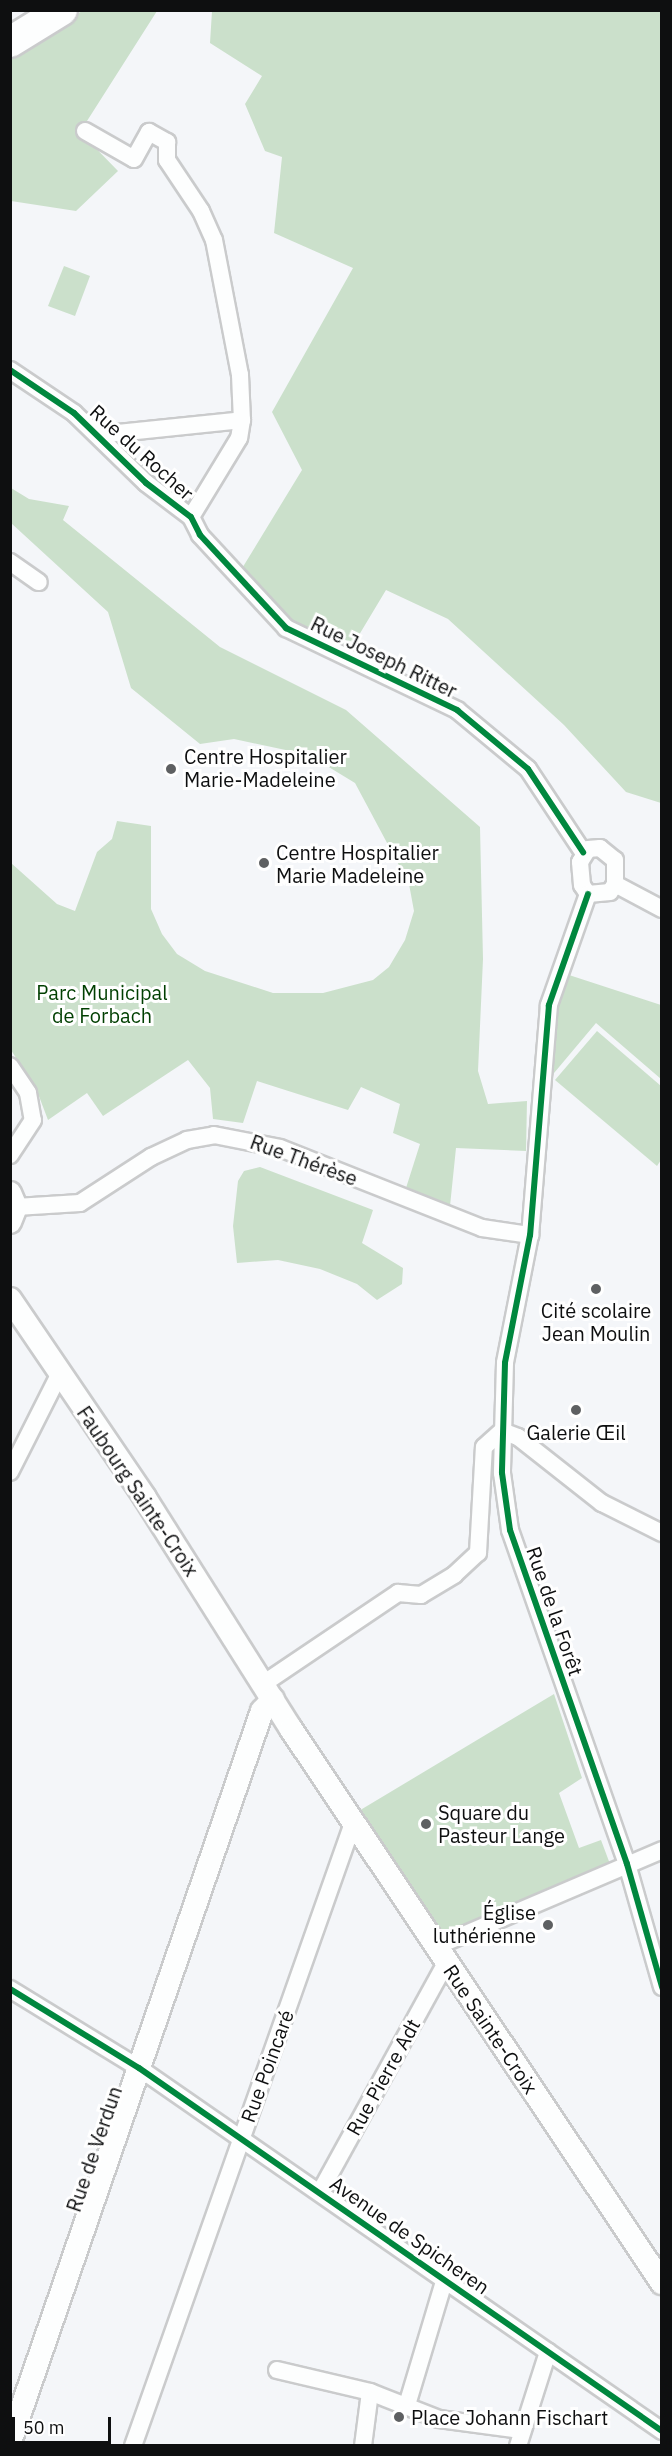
<!DOCTYPE html>
<meta charset="utf-8">
<style>
body{margin:0}
#map{position:relative;width:672px;height:2456px;overflow:hidden;background:#f4f6f9;font-family:"IBM Plex Sans",sans-serif}
div>[style]{position:absolute}
[style*='--x']{left:calc(var(--x)*1px);top:calc(var(--y)*1px);width:calc(var(--w)*1px);rotate:calc(var(--a)*1deg)}
.green>*{inset:0;background:#cbe0cb}
.roads{filter:drop-shadow(2px 0 #cacbcc) drop-shadow(-2px 0 #cacbcc) drop-shadow(0 2px #cacbcc) drop-shadow(0 -2px #cacbcc)}
.street>*{height:16px;margin:-8px;padding:0 8px;transform-origin:8px;border-radius:8px;background:#fdfefe}
.secondary>*{height:22px;margin:-11px;padding:0 11px;transform-origin:11px;border-radius:11px;background:#fdfefe}
.highway>*{height:30px;margin:-15px;padding:0 15px;transform-origin:15px;border-radius:15px;background:#fdfefe}
.cycleway>*{height:6px;margin:-3px;padding:0 3px;transform-origin:3px;border-radius:3px;background:#00873e}
.dots>*{width:16px;height:16px;translate:-50% -50%;box-sizing:border-box;border:3px solid #fff;border-radius:50%}
span{translate:-50% -50%;white-space:nowrap;text-align:center;line-height:1.15;-webkit-text-stroke:6px #fff;paint-order:stroke}
.street-label{font-size:20px;color:#0e0f10}
.poi-label{font-size:20px;color:#0e0f10}
.left{translate:0 -50%;text-align:left}
.right{translate:-100% -50%;text-align:right}
.park-label{font-size:20px;color:#003f01}
.frame{position:absolute;inset:0;border:12px solid #0e0f10;pointer-events:none}
.scale{position:absolute;left:12px;top:2417px;width:99px;height:27px;box-sizing:border-box;border:3px solid #0e0f10;border-top:0;padding-left:8px;font-size:18px;line-height:21px;white-space:nowrap;color:#0e0f10;-webkit-text-stroke:4px #fff;paint-order:stroke}
</style>
<div id="map">
<div class="green">
<div style="clip-path:polygon(82px 11px,157px 11px,80px 132px,118px 171px,76px 211px,11px 201px,11px 57px)"></div>
<div style="clip-path:polygon(212px 11px,661px 11px,661px 803px,626px 792px,564px 725px,448px 619px,386px 590px,350px 650px,290px 622px,241px 570px,302px 470px,272px 412px,353px 268px,274px 233px,282px 157px,265px 151px,245px 104px,262px 76px,210px 43px)"></div>
<div style="clip-path:polygon(64px 266px,90px 276px,75px 316px,48px 306px)"></div>
<div style="clip-path:polygon(11px 488px,29px 499px,69px 506px,63px 520px,220px 647px,346px 710px,480px 827px,483px 959px,478px 1071px,488px 1104px,527px 1101px,526px 1151px,456px 1148px,450px 1206px,406px 1188px,420px 1144px,393px 1133px,400px 1104px,361px 1087px,348px 1110px,257px 1081px,243px 1123px,213px 1119px,210px 1088px,188px 1060px,103px 1116px,87px 1093px,48px 1120px,37px 1091px,11px 1050px,11px 863px,57px 904px,75px 911px,97px 852px,112px 839px,117px 821px,151px 826px,151px 909px,162px 934px,177px 954px,205px 971px,273px 993px,323px 993px,373px 980px,389px 967px,405px 940px,414px 911px,409px 884px,355px 783px,309px 755px,234px 739px,200px 744px,131px 688px,108px 612px,11px 523px)"></div>
<div style="clip-path:polygon(569px 975px,661px 1005px,661px 1079px,596px 1023px,549px 1079px,554px 1015px)"></div>
<div style="clip-path:polygon(597px 1031px,661px 1086px,661px 1160px,657px 1166px,555px 1080px)"></div>
<div style="clip-path:polygon(260px 1167px,373px 1210px,362px 1243px,403px 1268px,402px 1284px,377px 1300px,357px 1284px,320px 1269px,278px 1260px,237px 1263px,233px 1226px,238px 1181px,244px 1171px)"></div>
<div style="clip-path:polygon(554px 1694px,582px 1778px,559px 1793px,579px 1848px,601px 1840px,610px 1864px,435px 1938px,352px 1815px)"></div>
</div>
<div class="roads">
<div class="street">
<div style="--x:85;--y:131;--w:56;--a:29.7"></div>
<div style="--x:134;--y:159;--w:31;--a:-61"></div>
<div style="--x:149;--y:132;--w:21;--a:29"></div>
<div style="--x:167;--y:142;--w:18;--a:90"></div>
<div style="--x:167;--y:160;--w:61;--a:56.3"></div>
<div style="--x:201;--y:211;--w:32;--a:66"></div>
<div style="--x:214;--y:240;--w:137;--a:79.1"></div>
<div style="--x:240;--y:375;--w:45;--a:87.5"></div>
<div style="--x:242;--y:420;--w:18;--a:99"></div>
<div style="--x:239;--y:438;--w:92;--a:121.3"></div>
<div style="--x:10;--y:370;--w:77;--a:33.9"></div>
<div style="--x:74;--y:413;--w:100;--a:44.2"></div>
<div style="--x:146;--y:483;--w:56;--a:37.1"></div>
<div style="--x:191;--y:517;--w:20;--a:63"></div>
<div style="--x:200;--y:535;--w:127;--a:47.2"></div>
<div style="--x:286;--y:628;--w:190;--a:25.6"></div>
<div style="--x:457;--y:710;--w:92;--a:39.7"></div>
<div style="--x:528;--y:769;--w:100;--a:56.5"></div>
<div style="--x:98;--y:435;--w:145;--a:-5.9"></div>
<div style="--x:10;--y:562;--w:35;--a:35"></div>
<div style="--x:600;--y:848;--w:19;--a:39"></div>
<div style="--x:615;--y:860;--w:24;--a:90"></div>
<div style="--x:615;--y:884;--w:9;--a:122"></div>
<div style="--x:610;--y:892;--w:22;--a:175"></div>
<div style="--x:588;--y:894;--w:11;--a:-124"></div>
<div style="--x:582;--y:885;--w:23;--a:-95"></div>
<div style="--x:580;--y:862;--w:15;--a:-58"></div>
<div style="--x:588;--y:849;--w:12;--a:-5"></div>
<div style="--x:615;--y:884;--w:53;--a:28"></div>
<div style="--x:588;--y:894;--w:118;--a:109.4"></div>
<div style="--x:549;--y:1005;--w:231;--a:94.7"></div>
<div style="--x:530;--y:1235;--w:130;--a:101.1"></div>
<div style="--x:505;--y:1363;--w:110;--a:91.6"></div>
<div style="--x:502;--y:1473;--w:58;--a:82"></div>
<div style="--x:510;--y:1530;--w:354;--a:70.7"></div>
<div style="--x:627;--y:1864;--w:128;--a:74.1"></div>
<div style="--x:10;--y:1066;--w:32;--a:56"></div>
<div style="--x:28;--y:1093;--w:27;--a:80"></div>
<div style="--x:33;--y:1120;--w:42;--a:123.3"></div>
<div style="--x:16;--y:1207;--w:64;--a:-3.6"></div>
<div style="--x:80;--y:1203;--w:85;--a:-32.9"></div>
<div style="--x:151;--y:1157;--w:40;--a:-25"></div>
<div style="--x:187;--y:1140;--w:27;--a:-10"></div>
<div style="--x:214;--y:1135;--w:67;--a:11.1"></div>
<div style="--x:280;--y:1148;--w:217;--a:21.6"></div>
<div style="--x:482;--y:1228;--w:49;--a:8.3"></div>
<div style="--x:502;--y:1431;--w:17;--a:21"></div>
<div style="--x:518;--y:1437;--w:107;--a:38.2"></div>
<div style="--x:602;--y:1503;--w:67;--a:26.6"></div>
<div style="--x:10;--y:1472;--w:111;--a:-63.2"></div>
<div style="--x:263;--y:1684;--w:163;--a:-34"></div>
<div style="--x:398;--y:1593;--w:23;--a:5"></div>
<div style="--x:421;--y:1595;--w:39;--a:-31"></div>
<div style="--x:454;--y:1575;--w:33;--a:-43"></div>
<div style="--x:478;--y:1553;--w:106;--a:-86.8"></div>
<div style="--x:484;--y:1447;--w:24;--a:-42"></div>
<div style="--x:435;--y:1947;--w:247;--a:-23.1"></div>
<div style="--x:10;--y:1989;--w:151;--a:31.5"></div>
<div style="--x:139;--y:2068;--w:637;--a:34.76"></div>
<div style="--x:320;--y:2192;--w:261;--a:-61.2"></div>
<div style="--x:277;--y:2370;--w:96;--a:13.3"></div>
<div style="--x:370;--y:2392;--w:74;--a:21.4"></div>
<div style="--x:439;--y:2419;--w:83;--a:7.6"></div>
<div style="--x:407;--y:2405;--w:133;--a:-73.3"></div>
<div style="--x:133;--y:2446;--w:661;--a:-70.55"></div>
<div style="--x:363;--y:2446;--w:54;--a:-82.6"></div>
<div style="--x:518;--y:2446;--w:99;--a:-72.3"></div>
</div>
<div class="secondary">
<div style="--x:10;--y:1193;--w:15;--a:67"></div>
<div style="--x:16;--y:1207;--w:16;--a:112"></div>
<div style="--x:10;--y:1299;--w:240;--a:55.8"></div>
<div style="--x:145;--y:1498;--w:273;--a:57.7"></div>
<div style="--x:291;--y:1729;--w:667;--a:56.19"></div>
<div style="--x:10;--y:2442;--w:773;--a:-70.98"></div>
<div style="--x:262;--y:1711;--w:16;--a:-47"></div>
</div>
<div class="highway">
<div style="--x:10;--y:42;--w:61;--a:-31.6"></div>
</div>
</div>
<div class="cycleway">
<div style="--x:10;--y:370;--w:77;--a:33.9"></div>
<div style="--x:74;--y:413;--w:100;--a:44.2"></div>
<div style="--x:146;--y:483;--w:56;--a:37.1"></div>
<div style="--x:191;--y:517;--w:20;--a:63"></div>
<div style="--x:200;--y:535;--w:127;--a:47.2"></div>
<div style="--x:286;--y:628;--w:190;--a:25.6"></div>
<div style="--x:457;--y:710;--w:92;--a:39.7"></div>
<div style="--x:528;--y:769;--w:100;--a:56.5"></div>
<div style="--x:588;--y:894;--w:118;--a:109.4"></div>
<div style="--x:549;--y:1005;--w:231;--a:94.7"></div>
<div style="--x:530;--y:1235;--w:130;--a:101.1"></div>
<div style="--x:505;--y:1363;--w:110;--a:91.6"></div>
<div style="--x:502;--y:1473;--w:58;--a:82"></div>
<div style="--x:510;--y:1530;--w:354;--a:70.7"></div>
<div style="--x:627;--y:1864;--w:128;--a:74.1"></div>
<div style="--x:10;--y:1989;--w:151;--a:31.5"></div>
<div style="--x:139;--y:2068;--w:637;--a:34.76"></div>
</div>
<div class="dots">
<div style="left:171px;top:769px;background:#5e6062"></div>
<div style="left:264px;top:863px;background:#5e6062"></div>
<div style="left:596px;top:1289px;background:#5e6062"></div>
<div style="left:576px;top:1410px;background:#5e6062"></div>
<div style="left:426px;top:1824px;background:#5e6062"></div>
<div style="left:548px;top:1925px;background:#5e6062"></div>
<div style="left:399px;top:2417px;background:#5e6062"></div>
</div>
<div class="street-label">
<span style="left:142px;top:452px;rotate:42deg">Rue du Rocher</span>
<span style="left:384px;top:657px;rotate:26deg">Rue Joseph Ritter</span>
<span style="left:304px;top:1160px;rotate:20deg">Rue Thérèse</span>
<span style="left:138px;top:1491px;rotate:56deg">Faubourg Sainte-Croix</span>
<span style="left:555px;top:1611px;rotate:71deg">Rue de la Forêt</span>
<span style="left:491px;top:2029px;rotate:56deg">Rue Sainte-Croix</span>
<span style="left:267px;top:2066px;rotate:-70deg">Rue Poincaré</span>
<span style="left:383px;top:2077px;rotate:-61deg">Rue Pierre Adt</span>
<span style="left:94px;top:2149px;rotate:-71deg">Rue de Verdun</span>
<span style="left:410px;top:2235px;rotate:35deg">Avenue de Spicheren</span>
</div>
<div class="poi-label">
<span class="left" style="left:184px;top:768px">Centre Hospitalier<br>Marie-Madeleine</span>
<span class="left" style="left:276px;top:864px">Centre Hospitalier<br>Marie Madeleine</span>
<span style="left:596px;top:1322px">Cité scolaire<br>Jean Moulin</span>
<span style="left:576px;top:1432px">Galerie Œil</span>
<span class="left" style="left:438px;top:1824px">Square du<br>Pasteur Lange</span>
<span class="right" style="left:536px;top:1924px">Église<br>luthérienne</span>
<span class="left" style="left:411px;top:2417px">Place Johann Fischart</span>
</div>
<div class="park-label">
<span style="left:102px;top:1004px">Parc Municipal<br>de Forbach</span>
</div>
<div class="frame"></div>
<div class="scale">50 m</div>
</div>
